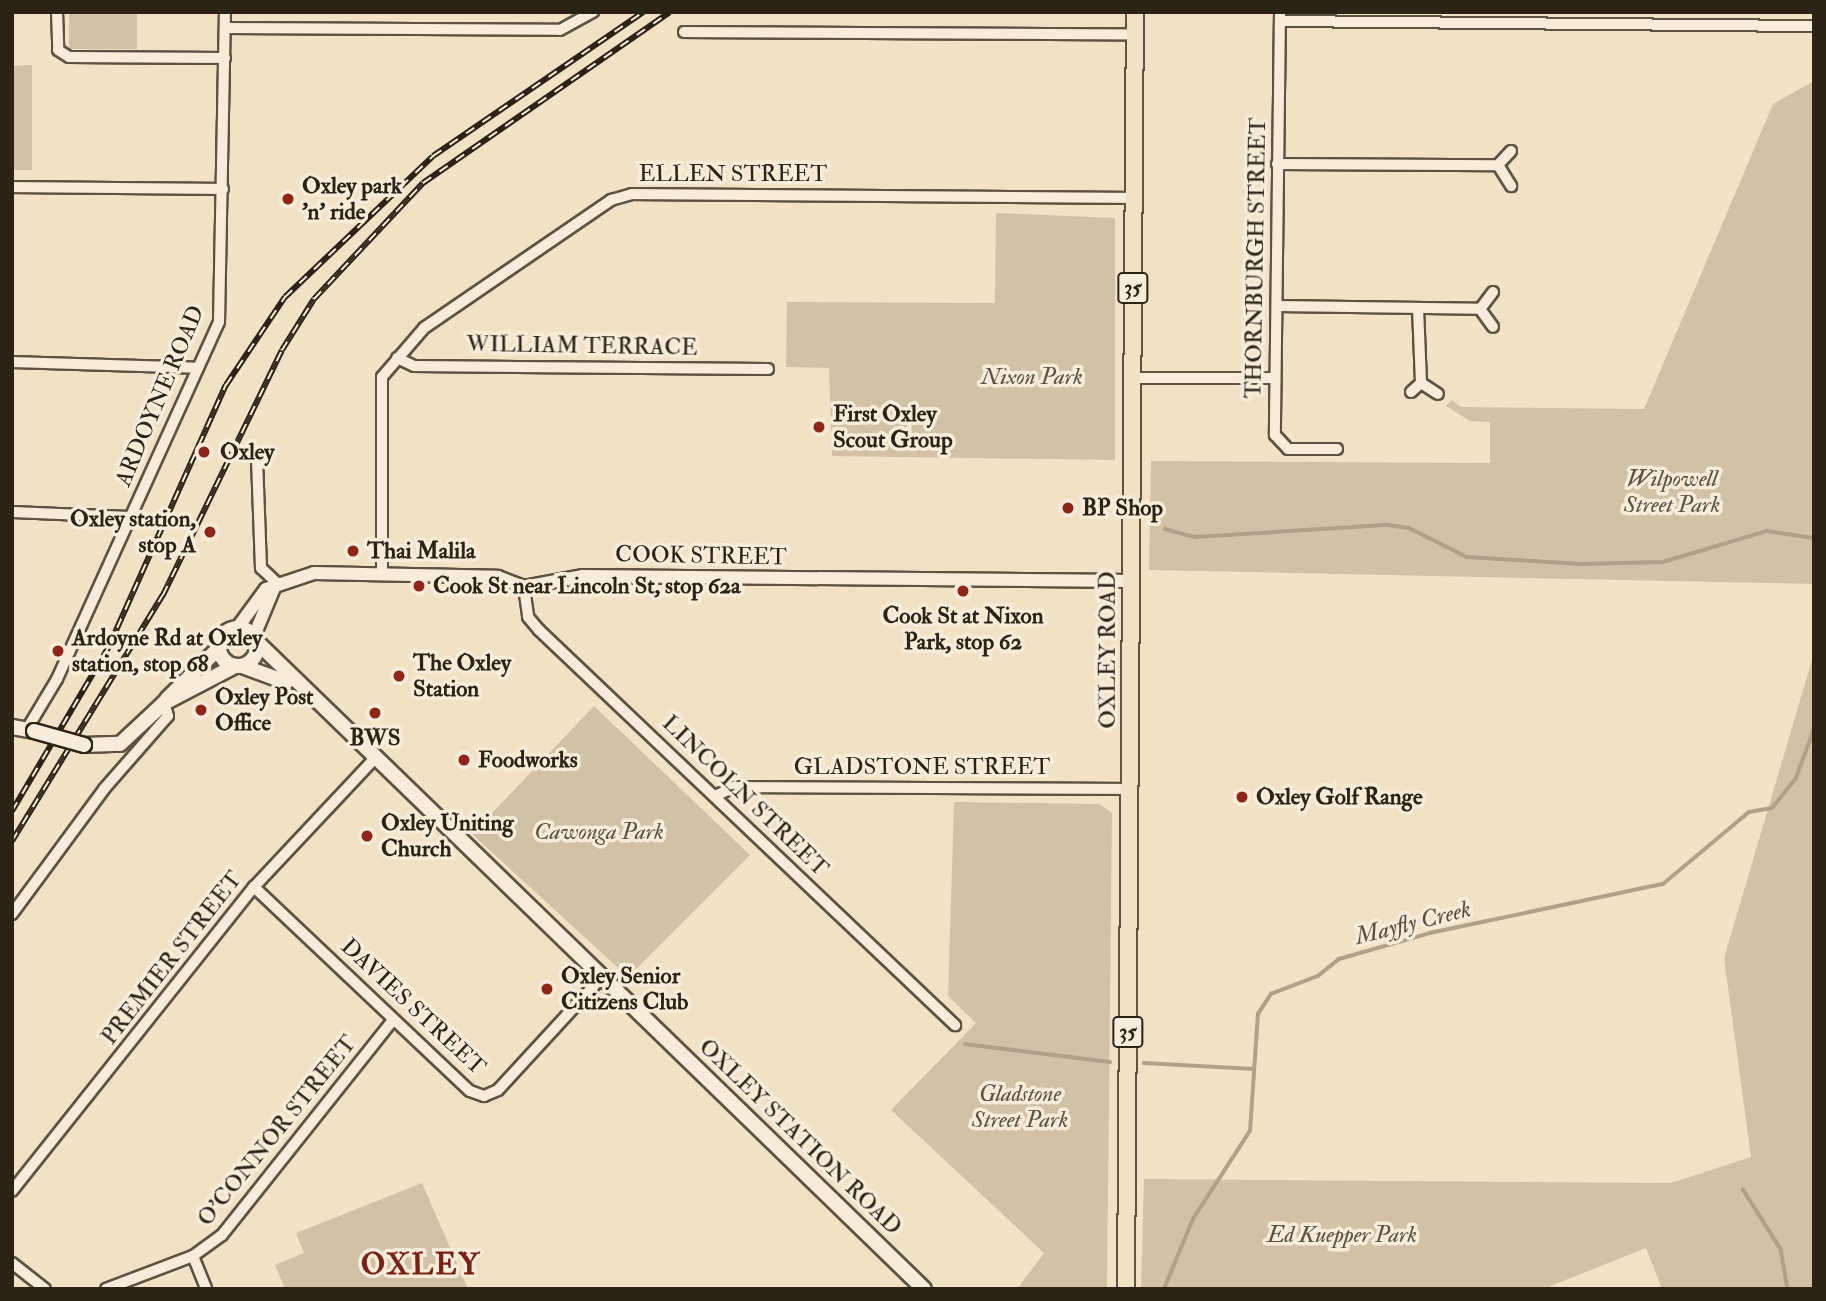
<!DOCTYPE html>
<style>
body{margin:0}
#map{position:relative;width:1826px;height:1301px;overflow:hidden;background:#f2e2c5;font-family:"IM FELL Double Pica",serif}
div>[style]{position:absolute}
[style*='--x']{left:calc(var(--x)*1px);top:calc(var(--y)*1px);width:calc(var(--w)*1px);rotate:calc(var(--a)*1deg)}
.green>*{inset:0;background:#d0c1a7}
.stream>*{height:3.5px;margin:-1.75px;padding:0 1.75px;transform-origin:1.75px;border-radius:1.75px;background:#afa18a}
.roads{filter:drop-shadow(2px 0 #5e5242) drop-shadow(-2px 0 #5e5242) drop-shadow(0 2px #5e5242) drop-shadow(0 -2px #5e5242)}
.minor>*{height:10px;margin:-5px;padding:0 5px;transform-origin:5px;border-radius:5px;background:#f7ecd9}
.tertiary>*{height:12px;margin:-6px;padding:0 6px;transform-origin:6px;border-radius:6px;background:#f7ecd9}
.secondary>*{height:14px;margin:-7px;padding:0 7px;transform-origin:7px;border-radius:7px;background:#f7ecd9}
.secondary>.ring{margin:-7px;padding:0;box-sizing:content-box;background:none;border:14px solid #f7ecd9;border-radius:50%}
.primary>*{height:16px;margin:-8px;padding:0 8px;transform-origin:8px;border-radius:8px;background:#f2e2c5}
.rail>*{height:6px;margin-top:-3px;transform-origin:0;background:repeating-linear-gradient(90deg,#f7ecd9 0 10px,#2c2216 0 20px);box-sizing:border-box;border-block:2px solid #2c2216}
.bridges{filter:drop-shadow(2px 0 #2c2216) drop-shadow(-2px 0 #2c2216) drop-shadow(0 2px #2c2216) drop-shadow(0 -2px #2c2216)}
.secondary-bridge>*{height:14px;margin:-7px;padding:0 7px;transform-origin:7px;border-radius:7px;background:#f7ecd9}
.dots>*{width:19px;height:19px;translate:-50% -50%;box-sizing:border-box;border:4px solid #f7ecd9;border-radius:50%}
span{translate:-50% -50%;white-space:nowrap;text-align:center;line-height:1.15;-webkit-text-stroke:7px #f7ecd9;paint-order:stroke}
.shield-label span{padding:2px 5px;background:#f7ecd9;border:2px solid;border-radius:5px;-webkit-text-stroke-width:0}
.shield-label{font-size:21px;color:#2c2216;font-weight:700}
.street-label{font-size:23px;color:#2c2216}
.poi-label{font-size:23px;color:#2c2216;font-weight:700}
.left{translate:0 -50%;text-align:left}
.right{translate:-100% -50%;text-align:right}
.park-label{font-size:23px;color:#5d5242;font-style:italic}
.water-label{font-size:24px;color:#5a4e3f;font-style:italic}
.district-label{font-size:30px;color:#7a1f14;font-weight:700;letter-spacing:2px}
.frame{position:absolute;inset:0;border:14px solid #2c2216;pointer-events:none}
</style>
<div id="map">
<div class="green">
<div style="clip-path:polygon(69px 12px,137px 12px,137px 49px,69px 49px)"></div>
<div style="clip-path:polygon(32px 65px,32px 170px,12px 170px,12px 66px)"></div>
<div style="clip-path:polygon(1814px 81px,1814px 584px,1149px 570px,1151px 461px,1490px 463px,1490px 422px,1470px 421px,1446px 406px,1452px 400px,1461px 407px,1644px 409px,1773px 104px)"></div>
<div style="clip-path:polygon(996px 213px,1115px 218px,1115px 460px,832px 456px,829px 368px,786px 367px,787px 302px,995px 303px)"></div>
<div style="clip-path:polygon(1814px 653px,1814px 1289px,1662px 1289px,1646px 1248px,1543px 1289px,1141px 1289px,1144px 1179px,1671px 1183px,1751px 1157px,1724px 958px)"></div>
<div style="clip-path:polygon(594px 706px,750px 855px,628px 977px,472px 834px)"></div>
<div style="clip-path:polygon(954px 802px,1099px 804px,1112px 813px,1107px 1289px,1017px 1289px,1044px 1253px,891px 1110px,976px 1023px,948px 996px)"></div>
<div style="clip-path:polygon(422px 1183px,468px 1289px,285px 1289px,275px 1265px,304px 1253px,296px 1233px)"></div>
</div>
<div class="stream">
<div style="--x:1165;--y:529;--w:31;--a:15"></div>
<div style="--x:1195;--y:537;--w:193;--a:-3.6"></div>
<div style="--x:1388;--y:525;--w:21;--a:8"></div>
<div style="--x:1409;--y:528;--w:65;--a:26.6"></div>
<div style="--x:1467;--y:557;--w:113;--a:3.5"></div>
<div style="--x:1580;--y:564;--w:83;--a:-1.4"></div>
<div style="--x:1663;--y:562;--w:109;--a:-16.6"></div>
<div style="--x:1767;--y:531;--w:48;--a:8.5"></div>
<div style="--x:965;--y:1044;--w:146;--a:7.1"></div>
<div style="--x:1144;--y:1063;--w:110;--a:3.1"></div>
<div style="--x:1743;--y:1189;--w:71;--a:57.7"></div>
<div style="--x:1781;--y:1249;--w:41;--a:80.1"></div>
<div style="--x:1164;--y:1289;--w:76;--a:-67.5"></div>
<div style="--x:1193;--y:1219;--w:105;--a:-57.1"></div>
<div style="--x:1250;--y:1131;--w:117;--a:-86.1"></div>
<div style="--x:1258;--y:1014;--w:24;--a:-57"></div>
<div style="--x:1271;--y:994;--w:50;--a:-21"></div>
<div style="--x:1318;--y:976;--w:27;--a:-39"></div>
<div style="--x:1339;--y:959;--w:95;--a:-15.9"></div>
<div style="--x:1430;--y:933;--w:238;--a:-11.9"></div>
<div style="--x:1663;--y:884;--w:112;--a:-39.9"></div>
<div style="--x:1749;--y:812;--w:23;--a:-10"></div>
<div style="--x:1772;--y:808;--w:38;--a:-51"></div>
<div style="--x:1796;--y:778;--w:52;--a:-69.8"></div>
</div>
<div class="roads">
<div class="minor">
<div style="--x:57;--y:12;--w:38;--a:88"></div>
<div style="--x:58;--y:50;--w:13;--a:32"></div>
<div style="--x:69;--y:57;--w:156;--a:0.4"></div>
<div style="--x:1280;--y:12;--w:423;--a:90.7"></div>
<div style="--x:1275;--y:435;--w:19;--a:47"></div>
<div style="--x:1288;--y:449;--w:49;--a:0"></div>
<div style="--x:1280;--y:21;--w:534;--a:0.54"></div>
<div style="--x:225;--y:28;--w:335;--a:0.3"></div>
<div style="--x:560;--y:30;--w:38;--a:-29"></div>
<div style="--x:684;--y:32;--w:451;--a:0.3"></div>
<div style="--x:1511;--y:151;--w:19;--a:133"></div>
<div style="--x:1498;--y:165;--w:25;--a:58"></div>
<div style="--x:1277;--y:164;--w:221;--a:0.3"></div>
<div style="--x:12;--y:187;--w:211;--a:0.5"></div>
<div style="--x:1493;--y:292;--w:21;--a:127"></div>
<div style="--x:1480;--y:309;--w:22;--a:54"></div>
<div style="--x:1277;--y:306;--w:203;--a:0.8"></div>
<div style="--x:1418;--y:308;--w:75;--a:87.7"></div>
<div style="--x:397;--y:358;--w:19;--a:25"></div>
<div style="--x:414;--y:366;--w:354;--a:0.5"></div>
<div style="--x:12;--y:362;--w:186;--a:1.8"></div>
<div style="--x:1133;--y:378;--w:142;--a:0"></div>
<div style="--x:1411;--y:392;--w:13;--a:-42"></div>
<div style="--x:1421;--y:383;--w:20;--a:33"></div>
<div style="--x:257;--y:459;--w:109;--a:87.9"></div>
<div style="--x:261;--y:568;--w:21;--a:43"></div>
<div style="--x:12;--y:512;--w:118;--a:2.4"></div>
<div style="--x:382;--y:574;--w:197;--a:-90"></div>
<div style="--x:382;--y:377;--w:65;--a:-49.4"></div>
<div style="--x:424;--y:328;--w:227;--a:-34.4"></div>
<div style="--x:611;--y:200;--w:22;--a:-16"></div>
<div style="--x:632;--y:194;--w:502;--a:0.46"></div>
<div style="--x:524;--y:587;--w:30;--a:82"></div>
<div style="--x:528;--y:617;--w:17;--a:50"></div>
<div style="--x:539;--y:630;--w:574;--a:43.52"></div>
<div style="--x:27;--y:729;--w:58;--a:-59"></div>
<div style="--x:57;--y:679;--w:392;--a:-65.6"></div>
<div style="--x:219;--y:322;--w:310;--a:-88.9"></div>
<div style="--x:715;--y:796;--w:21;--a:-25"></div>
<div style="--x:734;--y:787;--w:396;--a:0.3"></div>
<div style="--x:254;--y:887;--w:297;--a:43.4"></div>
<div style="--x:470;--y:1091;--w:15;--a:20"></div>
<div style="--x:484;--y:1096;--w:15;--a:-23"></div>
<div style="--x:498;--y:1090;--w:154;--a:-47.4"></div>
<div style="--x:12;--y:914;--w:155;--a:-53.6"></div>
<div style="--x:104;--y:789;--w:97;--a:-48.8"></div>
<div style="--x:168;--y:716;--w:14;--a:-107"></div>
<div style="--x:12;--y:1191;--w:389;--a:-51.5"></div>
<div style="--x:254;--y:887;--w:175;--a:-46.8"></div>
<div style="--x:193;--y:1256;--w:35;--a:68"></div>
<div style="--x:12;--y:1263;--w:42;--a:38.2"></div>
<div style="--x:106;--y:1289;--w:93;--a:-20.8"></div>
<div style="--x:193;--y:1256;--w:36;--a:-36"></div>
<div style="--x:222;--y:1235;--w:275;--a:-51.5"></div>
</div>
<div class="tertiary">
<div style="--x:238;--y:627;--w:47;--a:-53.6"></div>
<div style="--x:266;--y:589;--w:51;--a:-18.4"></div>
<div style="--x:314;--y:573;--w:184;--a:1.2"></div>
<div style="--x:498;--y:577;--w:28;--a:21"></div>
<div style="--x:524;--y:587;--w:60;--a:-10.6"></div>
<div style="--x:583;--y:576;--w:548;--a:0.52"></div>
<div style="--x:254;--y:636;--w:57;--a:-67.5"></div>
</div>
<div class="secondary">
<div class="ring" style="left:219px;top:628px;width:24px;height:24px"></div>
<div style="--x:257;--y:642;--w:929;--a:44.13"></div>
<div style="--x:242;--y:666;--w:47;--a:20"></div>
<div style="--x:167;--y:699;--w:71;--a:-44.4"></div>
<div style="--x:12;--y:727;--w:22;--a:10"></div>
<div style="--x:84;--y:745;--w:36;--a:-2"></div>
<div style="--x:120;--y:744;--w:60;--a:-43"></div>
<div style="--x:164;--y:703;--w:80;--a:-27.5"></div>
</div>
<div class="primary">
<div style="--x:1126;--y:1289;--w:1277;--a:-89.6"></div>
</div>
</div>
<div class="rail">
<div style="--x:12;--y:811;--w:191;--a:-59.5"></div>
<div style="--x:109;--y:646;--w:286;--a:-65.9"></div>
<div style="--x:226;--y:385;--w:106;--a:-56.2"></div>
<div style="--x:285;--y:297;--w:204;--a:-43.6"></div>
<div style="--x:433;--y:156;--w:255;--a:-34.4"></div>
<div style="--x:12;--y:841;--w:289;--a:-58.5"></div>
<div style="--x:163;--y:595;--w:272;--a:-64.1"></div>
<div style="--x:282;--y:350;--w:60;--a:-57.9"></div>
<div style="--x:314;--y:299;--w:159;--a:-46.8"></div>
<div style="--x:423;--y:183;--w:300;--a:-34.7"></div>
</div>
<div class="bridges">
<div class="secondary-bridge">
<div style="--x:34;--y:731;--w:52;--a:15.6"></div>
</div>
</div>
<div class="dots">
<div style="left:288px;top:199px;background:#8f2418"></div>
<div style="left:819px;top:427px;background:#8f2418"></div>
<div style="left:204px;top:452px;background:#8f2418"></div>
<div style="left:1068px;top:508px;background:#8f2418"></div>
<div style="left:210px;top:532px;background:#8f2418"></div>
<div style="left:353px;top:551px;background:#8f2418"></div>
<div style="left:419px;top:586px;background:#8f2418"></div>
<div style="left:963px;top:591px;background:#8f2418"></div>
<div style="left:58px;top:651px;background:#8f2418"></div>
<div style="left:399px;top:676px;background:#8f2418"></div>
<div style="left:201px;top:710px;background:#8f2418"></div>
<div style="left:375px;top:713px;background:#8f2418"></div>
<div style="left:464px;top:760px;background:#8f2418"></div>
<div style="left:1242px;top:797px;background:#8f2418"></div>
<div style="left:367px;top:836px;background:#8f2418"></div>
<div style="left:547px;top:989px;background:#8f2418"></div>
</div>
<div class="shield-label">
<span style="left:1133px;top:288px">35</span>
<span style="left:1128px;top:1032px">35</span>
</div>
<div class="street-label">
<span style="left:733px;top:174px">ELLEN STREET</span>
<span style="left:1256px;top:258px;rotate:-89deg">THORNBURGH STREET</span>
<span style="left:582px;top:346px;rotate:1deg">WILLIAM TERRACE</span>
<span style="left:160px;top:396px;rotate:-67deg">ARDOYNE ROAD</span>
<span style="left:701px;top:556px;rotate:1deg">COOK STREET</span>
<span style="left:1108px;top:650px;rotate:-90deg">OXLEY ROAD</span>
<span style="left:922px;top:767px">GLADSTONE STREET</span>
<span style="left:745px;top:796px;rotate:44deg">LINCOLN STREET</span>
<span style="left:172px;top:958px;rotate:-52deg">PREMIER STREET</span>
<span style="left:413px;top:1007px;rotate:43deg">DAVIES STREET</span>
<span style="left:277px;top:1131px;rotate:-51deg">O'CONNOR STREET</span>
<span style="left:800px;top:1137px;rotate:44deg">OXLEY STATION ROAD</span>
</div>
<div class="poi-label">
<span class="left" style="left:302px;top:199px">Oxley park<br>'n' ride</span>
<span class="left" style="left:833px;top:427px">First Oxley<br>Scout Group</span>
<span class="left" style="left:220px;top:452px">Oxley</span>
<span class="left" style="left:1082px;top:508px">BP Shop</span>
<span class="right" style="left:196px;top:532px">Oxley station,<br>stop A</span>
<span class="left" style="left:367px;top:551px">Thai Malila</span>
<span class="left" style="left:433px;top:586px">Cook St near Lincoln St, stop 62a</span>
<span style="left:963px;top:629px">Cook St at Nixon<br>Park, stop 62</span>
<span class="left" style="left:72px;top:651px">Ardoyne Rd at Oxley<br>station, stop 68</span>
<span class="left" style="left:413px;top:676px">The Oxley<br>Station</span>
<span class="left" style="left:215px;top:710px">Oxley Post<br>Office</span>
<span style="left:375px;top:738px">BWS</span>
<span class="left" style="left:478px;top:760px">Foodworks</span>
<span class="left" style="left:1256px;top:797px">Oxley Golf Range</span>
<span class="left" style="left:381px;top:836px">Oxley Uniting<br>Church</span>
<span class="left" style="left:561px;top:989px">Oxley Senior<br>Citizens Club</span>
</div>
<div class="park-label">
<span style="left:1032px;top:377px">Nixon Park</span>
<span style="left:1672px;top:492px">Wilpowell<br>Street Park</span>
<span style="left:599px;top:832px">Cawonga Park</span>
<span style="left:1020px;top:1107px">Gladstone<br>Street Park</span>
<span style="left:1342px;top:1235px">Ed Kuepper Park</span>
</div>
<div class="water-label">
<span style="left:1413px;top:923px;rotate:-14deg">Mayfly Creek</span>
</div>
<div class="district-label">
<span style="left:421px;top:1265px">OXLEY</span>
</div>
<div class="frame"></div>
</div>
